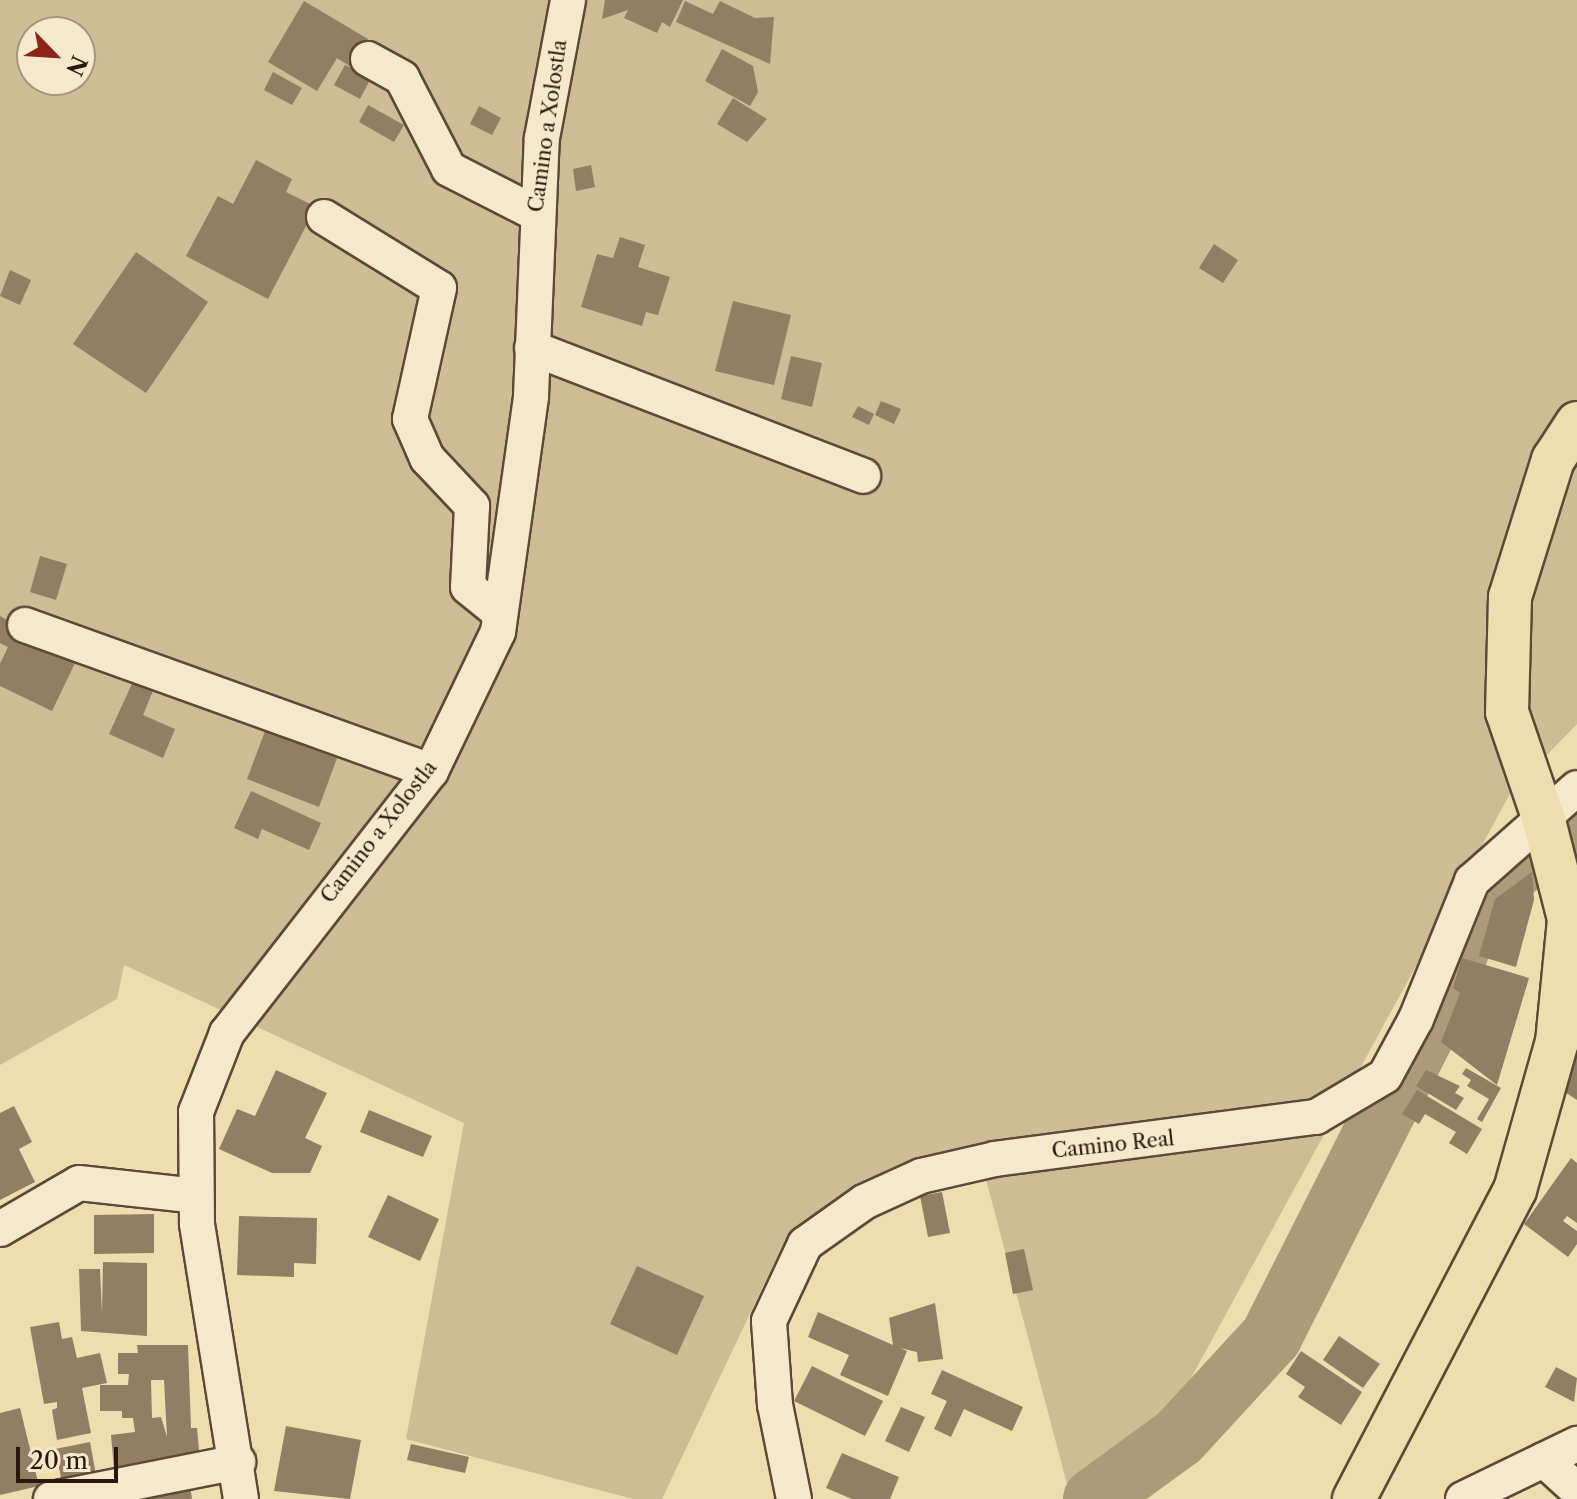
<!DOCTYPE html>
<style>
body{margin:0}
#map{position:relative;width:1577px;height:1499px;overflow:hidden;background:#eedeaf;font-family:"Libre Caslon Text",serif}
div>[style]{position:absolute}
[style*='--x']{left:calc(var(--x)*1px);top:calc(var(--y)*1px);width:calc(var(--w)*1px);rotate:calc(var(--a)*1deg)}
.green>*{inset:0;background:#cdbc94}
.river>*{height:62px;margin:-31px;padding:0 31px;transform-origin:31px;border-radius:31px;background:#ac9a79}
.building>*{inset:0;background:#917e63}
.roads{filter:drop-shadow(2px 0 #5c4938) drop-shadow(-2px 0 #5c4938) drop-shadow(0 2px #5c4938) drop-shadow(0 -2px #5c4938)}
.minor>*{height:34px;margin:-17px;padding:0 17px;transform-origin:17px;border-radius:17px;background:#f4eacb}
.major>*{height:42px;margin:-21px;padding:0 21px;transform-origin:21px;border-radius:21px;background:#eedeaf}
span{translate:-50% -50%;white-space:nowrap;text-align:center;line-height:1.15;-webkit-text-stroke:6px #f4eacb;paint-order:stroke}
.street-label{font-size:20px;color:#2c1710}
.north{position:absolute;left:16px;top:16px;width:80px;height:80px;box-sizing:border-box;background:#f4eacb;border:2px solid #a49680;border-radius:50%;rotate:115deg;font-size:22px;font-weight:700;line-height:32px;text-align:center;color:#2c1710}
.north::after{content:'';display:block;margin:auto;width:28px;height:36px;background:#8f2418;clip-path:polygon(50% 0,100% 100%,50% 72%,0 100%)}
.scale{position:absolute;left:16px;top:1447px;width:102px;height:36px;box-sizing:border-box;border:4px solid #2c1710;border-top:0;padding-left:10px;font-size:24px;line-height:28px;white-space:nowrap;color:#2c1710;-webkit-text-stroke:6px #f4eacb;paint-order:stroke}
</style>
<div id="map">
<div class="green">
<div style="clip-path:polygon(evenodd,0 0,1577px 0,1577px 724px,1511px 792px,1125px 1499px,1071px 1499px,980px 1157px,782px 1246px,662px 1499px,633px 1499px,406px 1439px,464px 1123px,124px 965px,117px 999px,0 1065px,0 0,32px 32px,80px 32px,80px 80px,32px 80px,32px 32px)"></div>
</div>
<div class="river">
<div style="--x:1094;--y:1499;--w:105;--a:-36.1"></div>
<div style="--x:1179;--y:1437;--w:136;--a:-47.4"></div>
<div style="--x:1271;--y:1337;--w:369;--a:-63.2"></div>
<div style="--x:1437;--y:1008;--w:121;--a:-69.8"></div>
<div style="--x:1479;--y:894;--w:122;--a:-36.3"></div>
</div>
<div class="building">
<div style="clip-path:polygon(605px 0,683px 0,670px 27px,662px 22px,657px 33px,624px 18px,628px 10px,602px 19px)"></div>
<div style="clip-path:polygon(304px 1px,368px 39px,351px 67px,337px 58px,317px 91px,268px 62px)"></div>
<div style="clip-path:polygon(685px 1px,713px 14px,720px 1px,755px 18px,774px 17px,770px 64px,676px 22px)"></div>
<div style="clip-path:polygon(722px 49px,753px 66px,758px 92px,750px 106px,705px 81px)"></div>
<div style="clip-path:polygon(345px 65px,371px 78px,360px 99px,334px 85px)"></div>
<div style="clip-path:polygon(273px 72px,302px 88px,292px 105px,264px 90px)"></div>
<div style="clip-path:polygon(733px 98px,767px 119px,747px 142px,717px 124px)"></div>
<div style="clip-path:polygon(368px 105px,404px 125px,394px 142px,359px 122px)"></div>
<div style="clip-path:polygon(479px 106px,501px 118px,492px 135px,470px 124px)"></div>
<div style="clip-path:polygon(256px 160px,292px 179px,286px 192px,316px 207px,268px 299px,186px 256px,218px 196px,233px 204px)"></div>
<div style="clip-path:polygon(591px 165px,595px 187px,576px 191px,573px 169px)"></div>
<div style="clip-path:polygon(620px 237px,645px 245px,638px 267px,670px 277px,658px 315px,646px 312px,642px 326px,581px 307px,597px 254px,613px 258px)"></div>
<div style="clip-path:polygon(1214px 244px,1238px 260px,1223px 283px,1199px 268px)"></div>
<div style="clip-path:polygon(136px 252px,208px 302px,146px 393px,73px 344px)"></div>
<div style="clip-path:polygon(10px 270px,31px 280px,20px 305px,0 296px)"></div>
<div style="clip-path:polygon(733px 301px,791px 315px,774px 385px,715px 371px)"></div>
<div style="clip-path:polygon(791px 356px,822px 363px,812px 407px,781px 399px)"></div>
<div style="clip-path:polygon(881px 401px,901px 409px,894px 424px,875px 415px)"></div>
<div style="clip-path:polygon(858px 406px,874px 414px,869px 425px,852px 417px)"></div>
<div style="clip-path:polygon(40px 556px,67px 564px,56px 600px,30px 592px)"></div>
<div style="clip-path:polygon(0 616px,77px 659px,52px 711px,0 686px,0 664px,8px 647px,0 643px)"></div>
<div style="clip-path:polygon(135px 677px,155px 686px,143px 715px,175px 729px,163px 758px,109px 734px)"></div>
<div style="clip-path:polygon(265px 731px,337px 758px,319px 807px,247px 779px)"></div>
<div style="clip-path:polygon(251px 791px,321px 823px,309px 850px,262px 829px,258px 839px,234px 828px)"></div>
<div style="clip-path:polygon(1532px 872px,1534px 900px,1516px 967px,1479px 956px,1495px 899px)"></div>
<div style="clip-path:polygon(1462px 958px,1529px 978px,1497px 1085px,1441px 1042px,1460px 993px,1453px 988px)"></div>
<div style="clip-path:polygon(1577px 1016px,1577px 1100px,1560px 1089px)"></div>
<div style="clip-path:polygon(1466px 1068px,1501px 1088px,1482px 1122px,1477px 1119px,1489px 1099px,1467px 1086px,1471px 1080px,1462px 1074px)"></div>
<div style="clip-path:polygon(276px 1070px,327px 1093px,305px 1138px,322px 1146px,310px 1173px,272px 1173px,219px 1149px,237px 1109px,255px 1116px)"></div>
<div style="clip-path:polygon(1426px 1070px,1460px 1086px,1455px 1093px,1464px 1098px,1456px 1110px,1416px 1086px)"></div>
<div style="clip-path:polygon(1417px 1090px,1482px 1129px,1467px 1154px,1449px 1143px,1456px 1132px,1425px 1114px,1419px 1124px,1402px 1114px)"></div>
<div style="clip-path:polygon(14px 1106px,32px 1142px,19px 1149px,35px 1182px,0 1200px,0 1113px)"></div>
<div style="clip-path:polygon(369px 1110px,432px 1136px,423px 1157px,360px 1132px)"></div>
<div style="clip-path:polygon(1571px 1158px,1577px 1163px,1577px 1223px,1567px 1216px,1563px 1221px,1577px 1231px,1577px 1244px,1568px 1257px,1524px 1224px)"></div>
<div style="clip-path:polygon(942px 1192px,950px 1233px,928px 1237px,920px 1196px)"></div>
<div style="clip-path:polygon(388px 1195px,439px 1219px,420px 1261px,368px 1237px)"></div>
<div style="clip-path:polygon(154px 1214px,154px 1253px,94px 1254px,94px 1215px)"></div>
<div style="clip-path:polygon(239px 1216px,317px 1218px,316px 1264px,294px 1263px,294px 1277px,237px 1275px)"></div>
<div style="clip-path:polygon(1024px 1249px,1033px 1290px,1013px 1294px,1005px 1253px)"></div>
<div style="clip-path:polygon(103px 1262px,147px 1263px,147px 1336px,81px 1331px,79px 1269px,100px 1269px,102px 1314px)"></div>
<div style="clip-path:polygon(637px 1266px,704px 1296px,677px 1355px,610px 1324px)"></div>
<div style="clip-path:polygon(935px 1303px,943px 1359px,918px 1362px,917px 1352px,900px 1348px,907px 1351px,888px 1396px,840px 1375px,849px 1355px,808px 1337px,818px 1312px,893px 1345px,889px 1318px)"></div>
<div style="clip-path:polygon(59px 1322px,62px 1339px,72px 1337px,77px 1358px,100px 1353px,107px 1383px,82px 1388px,91px 1433px,57px 1440px,52px 1410px,57px 1408px,57px 1402px,44px 1404px,30px 1327px)"></div>
<div style="clip-path:polygon(1339px 1336px,1380px 1364px,1363px 1388px,1323px 1360px)"></div>
<div style="clip-path:polygon(evenodd,137px 1345px,188px 1345px,191px 1428px,197px 1428px,200px 1460px,114px 1469px,111px 1435px,135px 1432px,133px 1418px,122px 1418px,122px 1411px,100px 1411px,100px 1385px,128px 1385px,129px 1374px,118px 1374px,118px 1353px,138px 1353px,137px 1345px,151px 1380px,164px 1380px,167px 1437px,161px 1417px,152px 1418px,151px 1380px)"></div>
<div style="clip-path:polygon(1301px 1351px,1362px 1392px,1341px 1425px,1298px 1397px,1305px 1387px,1286px 1374px)"></div>
<div style="clip-path:polygon(812px 1366px,883px 1401px,865px 1436px,794px 1401px)"></div>
<div style="clip-path:polygon(1556px 1367px,1577px 1378px,1574px 1402px,1545px 1387px)"></div>
<div style="clip-path:polygon(942px 1370px,1023px 1407px,1012px 1431px,964px 1409px,951px 1437px,934px 1429px,947px 1401px,931px 1394px)"></div>
<div style="clip-path:polygon(901px 1407px,925px 1417px,909px 1452px,885px 1441px)"></div>
<div style="clip-path:polygon(20px 1408px,39px 1486px,0 1495px,0 1413px)"></div>
<div style="clip-path:polygon(286px 1426px,361px 1440px,350px 1499px,274px 1491px)"></div>
<div style="clip-path:polygon(90px 1442px,96px 1475px,62px 1482px,55px 1449px)"></div>
<div style="clip-path:polygon(411px 1444px,469px 1457px,465px 1473px,407px 1460px)"></div>
<div style="clip-path:polygon(842px 1453px,899px 1477px,890px 1499px,852px 1499px,826px 1488px)"></div>
<div style="clip-path:polygon(189px 1479px,192px 1499px,129px 1499px)"></div>
</div>
<div class="roads">
<div class="minor">
<div style="--x:368;--y:59;--w:39;--a:29"></div>
<div style="--x:402;--y:78;--w:102;--a:62.7"></div>
<div style="--x:449;--y:169;--w:97;--a:27.1"></div>
<div style="--x:324;--y:217;--w:135;--a:31.7"></div>
<div style="--x:439;--y:288;--w:134;--a:102.5"></div>
<div style="--x:410;--y:419;--w:43;--a:66.4"></div>
<div style="--x:427;--y:458;--w:66;--a:46.8"></div>
<div style="--x:472;--y:506;--w:81;--a:92.8"></div>
<div style="--x:468;--y:587;--w:41;--a:39.1"></div>
<div style="--x:532;--y:348;--w:355;--a:21.1"></div>
<div style="--x:25;--y:625;--w:431;--a:19.8"></div>
<div style="--x:0;--y:1229;--w:91;--a:-30.2"></div>
<div style="--x:79;--y:1183;--w:118;--a:6.3"></div>
<div style="--x:1544;--y:1460;--w:45;--a:42.3"></div>
<div style="--x:51;--y:1499;--w:191;--a:-11.2"></div>
<div style="--x:241;--y:1499;--w:279;--a:-99.1"></div>
<div style="--x:197;--y:1223;--w:111;--a:-90.5"></div>
<div style="--x:196;--y:1112;--w:85;--a:-68.6"></div>
<div style="--x:227;--y:1033;--w:332;--a:-52.1"></div>
<div style="--x:431;--y:771;--w:154;--a:-64.3"></div>
<div style="--x:498;--y:632;--w:238;--a:-82"></div>
<div style="--x:531;--y:396;--w:258;--a:-87.6"></div>
<div style="--x:542;--y:138;--w:140;--a:-79.3"></div>
<div style="--x:794;--y:1499;--w:96;--a:-101.4"></div>
<div style="--x:775;--y:1405;--w:84;--a:-94.1"></div>
<div style="--x:769;--y:1321;--w:85;--a:-64.9"></div>
<div style="--x:805;--y:1244;--w:72;--a:-35.4"></div>
<div style="--x:864;--y:1202;--w:63;--a:-24.5"></div>
<div style="--x:921;--y:1176;--w:76;--a:-12.9"></div>
<div style="--x:995;--y:1159;--w:324;--a:-7.5"></div>
<div style="--x:1316;--y:1117;--w:80;--a:-30.7"></div>
<div style="--x:1385;--y:1076;--w:65;--a:-61.5"></div>
<div style="--x:1416;--y:1019;--w:149;--a:-67.9"></div>
<div style="--x:1472;--y:881;--w:140;--a:-41.5"></div>
<div style="--x:1463;--y:1499;--w:127;--a:-25.8"></div>
</div>
<div class="major">
<div style="--x:1354;--y:1499;--w:348;--a:-62.5"></div>
<div style="--x:1515;--y:1190;--w:154;--a:-74.2"></div>
<div style="--x:1557;--y:1042;--w:124;--a:-84.4"></div>
<div style="--x:1569;--y:919;--w:105;--a:-104.3"></div>
<div style="--x:1543;--y:817;--w:111;--a:-108.9"></div>
<div style="--x:1507;--y:712;--w:115;--a:-88.5"></div>
<div style="--x:1510;--y:597;--w:144;--a:-72.6"></div>
<div style="--x:1553;--y:460;--w:44;--a:-57"></div>
</div>
</div>
<div class="street-label">
<span style="left:548px;top:126px;rotate:-82deg">Camino a Xolostla</span>
<span style="left:379px;top:832px;rotate:-52deg">Camino a Xolostla</span>
<span style="left:1113px;top:1145px;rotate:-6deg">Camino Real</span>
</div>
<div class="north">N</div>
<div class="scale">20 m</div>
</div>
